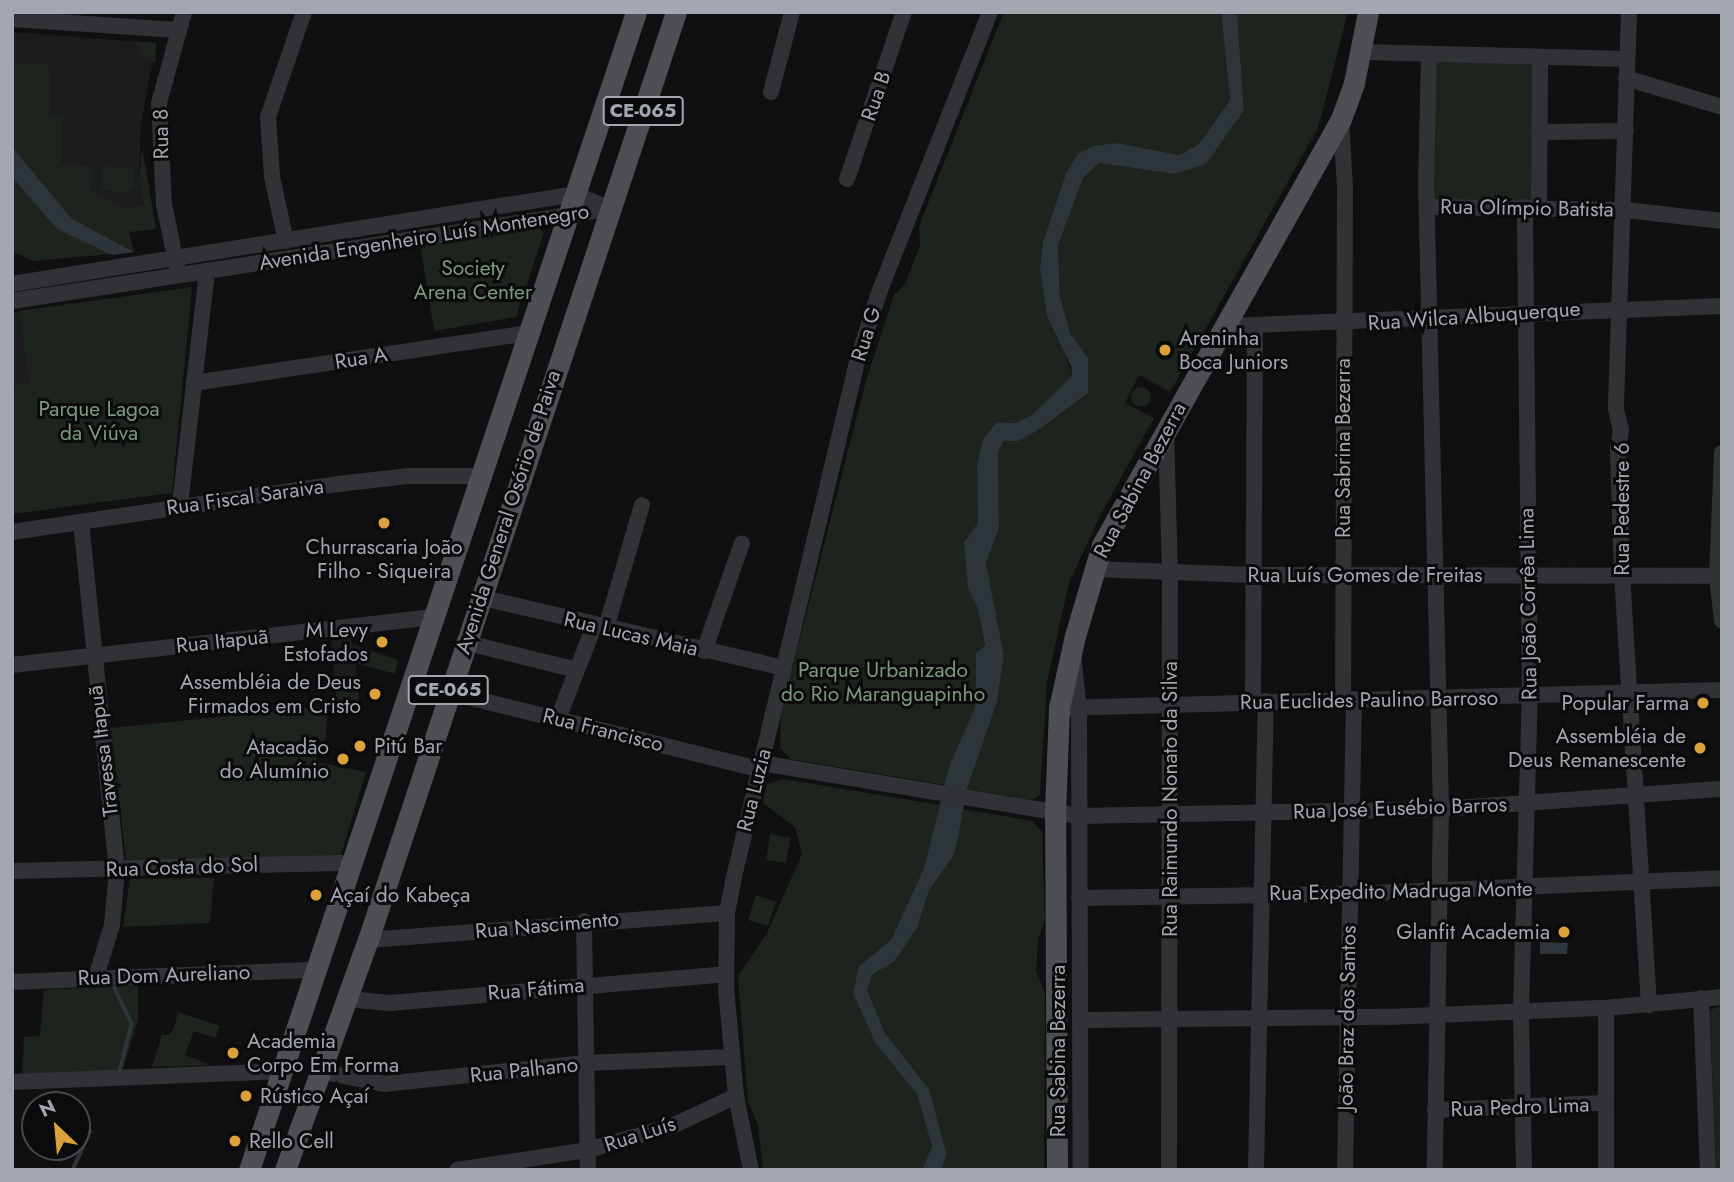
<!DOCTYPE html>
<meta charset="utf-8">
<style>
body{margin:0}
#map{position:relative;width:1734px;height:1182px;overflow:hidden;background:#101011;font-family:Jost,sans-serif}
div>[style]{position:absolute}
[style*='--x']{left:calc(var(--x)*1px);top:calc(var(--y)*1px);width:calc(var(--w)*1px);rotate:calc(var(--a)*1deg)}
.built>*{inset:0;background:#1c1c1e}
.green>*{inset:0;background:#1d231d}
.round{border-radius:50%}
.water>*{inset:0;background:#2d353a}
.stream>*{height:3.5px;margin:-1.75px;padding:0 1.75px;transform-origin:1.75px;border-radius:1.75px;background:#2d353a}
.minor>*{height:16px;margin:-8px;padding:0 8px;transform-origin:8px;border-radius:8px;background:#313236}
.major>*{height:21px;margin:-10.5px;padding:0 10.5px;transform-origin:10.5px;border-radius:10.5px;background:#4e4f54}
.dots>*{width:19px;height:19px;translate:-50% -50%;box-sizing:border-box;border:4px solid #0b0b0c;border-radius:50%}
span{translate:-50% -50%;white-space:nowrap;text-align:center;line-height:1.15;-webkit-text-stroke:6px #0b0b0c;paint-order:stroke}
.shield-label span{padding:2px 5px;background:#0b0b0c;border:2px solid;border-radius:5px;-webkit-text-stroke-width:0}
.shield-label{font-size:19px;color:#a3a7b0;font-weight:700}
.street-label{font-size:21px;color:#a3a7b0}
.park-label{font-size:21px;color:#7b9a7c}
.poi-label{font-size:21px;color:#a3a7b0}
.left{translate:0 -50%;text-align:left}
.right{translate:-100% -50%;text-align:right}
.frame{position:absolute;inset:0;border:14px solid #a3a7b0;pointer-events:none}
.north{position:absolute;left:21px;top:1091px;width:70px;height:70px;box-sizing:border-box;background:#0b0b0c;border:2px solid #48494e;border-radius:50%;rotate:334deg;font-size:19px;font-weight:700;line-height:28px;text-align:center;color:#a3a7b0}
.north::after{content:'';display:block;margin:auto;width:24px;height:32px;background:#dda13c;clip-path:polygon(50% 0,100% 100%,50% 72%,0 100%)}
</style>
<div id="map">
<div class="built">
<div style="clip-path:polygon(12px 32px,156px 43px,141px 123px,139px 180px,144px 205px,125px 209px,91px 191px,57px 161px,19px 64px,12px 63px)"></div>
<div style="clip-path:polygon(19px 311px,29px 383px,12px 385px,12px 312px)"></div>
<div style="clip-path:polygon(360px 637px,355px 680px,334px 677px,331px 640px)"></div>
</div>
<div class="green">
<div style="clip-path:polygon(1004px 12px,1221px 12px,1230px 100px,1199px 144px,1179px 155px,1117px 143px,1066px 173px,1043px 242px,1040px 268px,1072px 376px,1033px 414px,1016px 423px,997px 422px,977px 466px,978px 523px,968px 589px,978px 609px,985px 647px,976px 653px,975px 708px,945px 785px,791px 759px,780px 748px,781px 712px,866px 381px,894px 295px,905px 284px,920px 246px,919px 226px)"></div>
<div style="clip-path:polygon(1237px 12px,1348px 12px,1318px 128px,1170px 392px,1139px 375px,1125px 403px,1154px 418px,1100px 516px,1069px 583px,1047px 682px,1040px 795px,1032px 800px,967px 789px,997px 702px,1004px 656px,986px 563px,999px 528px,998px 452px,1004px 441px,1018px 441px,1037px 431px,1088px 393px,1088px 358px,1070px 333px,1060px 296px,1058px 245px,1069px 211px,1083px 177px,1099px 163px,1174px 174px,1244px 110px)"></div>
<div style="clip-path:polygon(135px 41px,156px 43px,155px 63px,143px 56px)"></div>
<div style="clip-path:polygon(1433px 60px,1536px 61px,1535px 204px,1431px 203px)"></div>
<div style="clip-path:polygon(12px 63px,49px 65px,49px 114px,63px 115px,61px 164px,92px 166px,91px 191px,125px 209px,144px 205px,139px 180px,142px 147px,156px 229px,129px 232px,134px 252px,33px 261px,12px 251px)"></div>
<div style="clip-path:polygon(102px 166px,133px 168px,135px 188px,126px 193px,101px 189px)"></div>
<div style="clip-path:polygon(536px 226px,544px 233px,516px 317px,434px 331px,420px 244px)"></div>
<div style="clip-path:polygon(192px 287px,172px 493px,12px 514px,12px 385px,29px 382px,19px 311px)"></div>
<div class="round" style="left:1131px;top:387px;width:20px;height:20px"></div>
<div style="clip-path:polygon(359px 647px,398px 660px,395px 674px,357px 663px)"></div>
<div style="clip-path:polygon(334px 677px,358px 681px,359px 703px,337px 705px)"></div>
<div style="clip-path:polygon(328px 706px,325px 748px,318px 747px,316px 762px,366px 772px,340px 858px,126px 860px,111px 728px)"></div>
<div style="clip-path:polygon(783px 779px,940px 805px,924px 868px,891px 940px,859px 966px,876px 1044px,917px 1094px,926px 1118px,932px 1146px,922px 1170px,763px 1170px,758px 1125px,748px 1101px,738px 976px,767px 933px,802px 854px,795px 827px,763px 803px,767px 784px)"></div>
<div style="clip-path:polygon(962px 809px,1032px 821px,1042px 831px,1045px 919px,1038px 939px,1036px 971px,1045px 992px,1044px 1170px,941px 1170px,947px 1155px,929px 1089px,885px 1033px,867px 990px,872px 975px,895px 961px,917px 928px,929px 891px,955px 853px)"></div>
<div style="clip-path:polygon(770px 834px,790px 838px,786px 863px,766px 860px)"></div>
<div style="clip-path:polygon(214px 878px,210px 923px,123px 927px,130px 879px)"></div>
<div style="clip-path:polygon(756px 895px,776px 902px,768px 926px,748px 920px)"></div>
<div style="clip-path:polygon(138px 985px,138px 1020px,122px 1072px,22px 1074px,24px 1037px,40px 1036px,44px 990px)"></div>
<div style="clip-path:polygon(1722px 1005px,1722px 1170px,1716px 1170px,1710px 1010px)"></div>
<div style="clip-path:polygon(178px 1012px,220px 1026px,215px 1038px,194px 1031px,185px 1055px,211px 1065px,152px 1067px,162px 1035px,169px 1035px,174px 1028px)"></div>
</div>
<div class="water">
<div style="clip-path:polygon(1221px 12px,1237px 12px,1244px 110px,1206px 164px,1174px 174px,1099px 163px,1083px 178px,1058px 245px,1060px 296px,1070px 333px,1088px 358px,1088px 393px,1037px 431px,1018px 441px,1004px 441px,998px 452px,999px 528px,986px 563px,1004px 656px,997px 702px,967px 789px,955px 853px,929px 891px,917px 928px,895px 961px,872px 975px,867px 990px,885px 1033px,929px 1089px,947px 1155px,941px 1170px,922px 1170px,932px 1146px,917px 1094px,876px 1044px,853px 993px,859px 966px,891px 940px,924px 868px,950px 764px,975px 708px,976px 653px,985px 646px,978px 609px,968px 589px,964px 542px,978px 523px,977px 466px,983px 439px,997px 422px,1016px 423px,1033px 414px,1072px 376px,1071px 366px,1047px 316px,1040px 268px,1043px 242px,1066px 173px,1078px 154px,1094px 146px,1117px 143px,1179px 155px,1199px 144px,1230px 100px)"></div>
<div style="clip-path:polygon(12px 147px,72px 219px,134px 252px,112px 255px,57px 229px,12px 177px)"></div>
<div style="clip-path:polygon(1540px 942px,1568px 943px,1567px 954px,1540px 954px)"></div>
</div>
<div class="stream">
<div style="--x:112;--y:982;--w:47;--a:64.5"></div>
<div style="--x:132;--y:1024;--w:49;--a:104.3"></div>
<div style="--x:73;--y:1169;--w:41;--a:-65.3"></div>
</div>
<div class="minor">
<div style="--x:1629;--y:12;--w:397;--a:91.9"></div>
<div style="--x:1616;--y:409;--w:22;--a:77"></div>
<div style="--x:1621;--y:430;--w:20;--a:99"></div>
<div style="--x:1618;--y:450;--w:125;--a:88.2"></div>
<div style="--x:1622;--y:575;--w:431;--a:86.4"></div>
<div style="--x:12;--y:19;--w:166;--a:3.8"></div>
<div style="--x:1361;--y:52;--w:265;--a:1.5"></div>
<div style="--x:1429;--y:54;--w:128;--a:91.3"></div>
<div style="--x:1426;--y:182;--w:627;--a:88.63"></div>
<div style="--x:1441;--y:809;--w:361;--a:91"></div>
<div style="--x:1626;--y:78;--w:100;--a:16.8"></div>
<div style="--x:771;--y:92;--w:83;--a:-75.3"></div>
<div style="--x:1341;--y:120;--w:67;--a:86.6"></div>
<div style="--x:1345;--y:187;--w:512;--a:90.22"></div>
<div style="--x:1539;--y:132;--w:87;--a:-0.7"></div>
<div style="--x:847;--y:179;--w:176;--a:-71.2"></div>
<div style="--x:1428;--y:207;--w:198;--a:0.9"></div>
<div style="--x:1626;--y:210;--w:97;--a:6.5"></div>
<div style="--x:1539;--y:207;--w:150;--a:-89.6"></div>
<div style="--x:286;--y:241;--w:66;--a:-102.3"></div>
<div style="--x:272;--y:177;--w:60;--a:-93.8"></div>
<div style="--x:268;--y:117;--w:111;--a:-71.1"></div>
<div style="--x:177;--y:267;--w:64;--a:-101.7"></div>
<div style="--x:164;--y:204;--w:101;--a:-92.8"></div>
<div style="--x:159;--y:103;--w:94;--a:-74.6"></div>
<div style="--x:12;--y:284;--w:570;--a:-9.08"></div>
<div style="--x:575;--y:194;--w:38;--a:23"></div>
<div style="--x:12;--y:301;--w:603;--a:-8.78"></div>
<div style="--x:1226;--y:326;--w:496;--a:-2.3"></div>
<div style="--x:194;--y:383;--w:337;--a:-8.5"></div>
<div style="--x:1166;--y:430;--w:140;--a:88.4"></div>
<div style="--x:1170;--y:570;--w:600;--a:90.1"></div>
<div style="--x:1722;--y:453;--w:123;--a:92.3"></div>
<div style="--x:1717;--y:576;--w:45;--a:83.7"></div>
<div style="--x:180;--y:505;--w:236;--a:-83.4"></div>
<div style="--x:81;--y:522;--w:349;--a:84.1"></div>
<div style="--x:117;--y:869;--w:56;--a:95.1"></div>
<div style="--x:112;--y:925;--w:54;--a:107.1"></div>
<div style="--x:12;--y:532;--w:330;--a:-8.4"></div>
<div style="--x:338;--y:484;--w:70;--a:-6.5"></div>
<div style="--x:408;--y:476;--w:71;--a:0"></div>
<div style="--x:1093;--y:569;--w:159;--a:2.2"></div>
<div style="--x:1252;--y:575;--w:470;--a:0.1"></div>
<div style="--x:479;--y:597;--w:312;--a:13.1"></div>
<div style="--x:606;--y:628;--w:128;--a:-73.7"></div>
<div style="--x:464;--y:642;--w:116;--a:13.9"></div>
<div style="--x:704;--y:651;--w:114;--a:-70.6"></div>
<div style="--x:1073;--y:655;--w:54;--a:83.7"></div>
<div style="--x:1079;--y:709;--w:461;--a:89.8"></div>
<div style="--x:12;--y:665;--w:422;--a:-6.5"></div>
<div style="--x:447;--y:692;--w:321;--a:13.9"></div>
<div style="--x:1253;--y:701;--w:376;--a:-89.7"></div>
<div style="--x:1059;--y:708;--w:663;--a:-1.56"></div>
<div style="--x:558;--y:719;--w:100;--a:-68.8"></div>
<div style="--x:761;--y:763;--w:321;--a:9.5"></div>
<div style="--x:1078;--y:816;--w:363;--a:-1.1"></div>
<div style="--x:1441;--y:809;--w:282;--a:-4.1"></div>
<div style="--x:12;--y:871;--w:339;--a:-1.4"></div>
<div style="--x:1079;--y:898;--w:269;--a:-0.9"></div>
<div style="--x:1348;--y:894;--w:374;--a:-2.4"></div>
<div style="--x:584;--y:921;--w:249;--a:89.1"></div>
<div style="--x:368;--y:940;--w:360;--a:-4.3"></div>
<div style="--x:12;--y:982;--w:304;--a:-2.3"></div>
<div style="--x:1701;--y:998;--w:172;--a:87.7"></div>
<div style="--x:347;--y:999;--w:43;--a:5.3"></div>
<div style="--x:390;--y:1003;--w:337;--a:-4.9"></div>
<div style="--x:1606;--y:1008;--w:162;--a:90"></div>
<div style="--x:1081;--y:1020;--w:306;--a:-0.6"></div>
<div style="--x:1387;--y:1017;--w:219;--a:-2.4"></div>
<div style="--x:1606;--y:1008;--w:117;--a:-5.4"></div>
<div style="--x:319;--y:1071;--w:66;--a:11.3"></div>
<div style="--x:384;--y:1084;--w:202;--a:-6"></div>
<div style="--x:585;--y:1063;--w:146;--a:-2.4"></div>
<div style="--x:12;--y:1082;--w:271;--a:-2.3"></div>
<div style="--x:1435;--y:1110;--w:170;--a:-2.4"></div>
<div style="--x:457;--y:1170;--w:133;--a:-8.7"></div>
<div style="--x:588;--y:1150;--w:87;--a:-15.9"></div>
<div style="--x:672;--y:1126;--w:71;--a:-25.1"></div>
<div style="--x:751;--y:1170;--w:76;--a:-101.5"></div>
<div style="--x:736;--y:1096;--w:108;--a:-95.3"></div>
<div style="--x:726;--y:988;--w:75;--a:-89.2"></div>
<div style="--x:727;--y:913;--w:33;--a:-79"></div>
<div style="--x:733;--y:881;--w:538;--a:-76.56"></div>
<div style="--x:858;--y:358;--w:71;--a:-72.1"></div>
<div style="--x:880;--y:290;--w:299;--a:-68.4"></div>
<div style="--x:1256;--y:1170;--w:469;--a:-88.8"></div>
<div style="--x:1345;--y:1170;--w:471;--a:-88.9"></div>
<div style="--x:1524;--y:1170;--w:160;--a:-91.1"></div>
<div style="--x:1521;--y:1010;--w:313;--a:-88.4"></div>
<div style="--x:1530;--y:697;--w:490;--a:-90.6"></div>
</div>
<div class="major">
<div style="--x:249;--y:1170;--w:1221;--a:-71.52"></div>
<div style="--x:285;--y:1170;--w:245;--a:-70.2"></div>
<div style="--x:368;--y:940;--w:978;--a:-71.64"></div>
<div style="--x:1057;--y:1170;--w:357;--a:-90.3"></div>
<div style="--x:1055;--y:813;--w:105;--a:-87.8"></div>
<div style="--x:1059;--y:708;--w:74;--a:-77.5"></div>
<div style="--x:1075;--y:636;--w:95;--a:-73.5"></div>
<div style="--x:1102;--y:545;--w:488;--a:-60.7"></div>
<div style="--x:1341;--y:119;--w:38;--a:-70"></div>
<div style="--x:1354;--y:83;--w:72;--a:-78.8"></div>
</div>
<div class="dots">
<div style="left:1165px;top:350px;background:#dda13c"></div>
<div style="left:384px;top:523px;background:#dda13c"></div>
<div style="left:382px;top:642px;background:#dda13c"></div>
<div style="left:375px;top:694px;background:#dda13c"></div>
<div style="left:1703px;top:703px;background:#dda13c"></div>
<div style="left:360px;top:746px;background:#dda13c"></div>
<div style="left:1700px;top:748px;background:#dda13c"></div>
<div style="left:343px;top:759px;background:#dda13c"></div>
<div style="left:316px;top:895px;background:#dda13c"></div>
<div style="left:1564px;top:932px;background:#dda13c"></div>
<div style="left:233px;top:1053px;background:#dda13c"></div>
<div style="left:246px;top:1096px;background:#dda13c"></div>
<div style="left:235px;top:1141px;background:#dda13c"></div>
</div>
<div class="shield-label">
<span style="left:643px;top:111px">CE-065</span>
<span style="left:448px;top:690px">CE-065</span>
</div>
<div class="street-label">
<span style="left:876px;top:96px;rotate:-71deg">Rua B</span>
<span style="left:161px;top:134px;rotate:-91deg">Rua 8</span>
<span style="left:1527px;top:208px;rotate:1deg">Rua Olímpio Batista</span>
<span style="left:424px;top:237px;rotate:-9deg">Avenida Engenheiro Luís Montenegro</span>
<span style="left:1474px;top:316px;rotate:-4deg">Rua Wilca Albuquerque</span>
<span style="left:866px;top:334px;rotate:-73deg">Rua G</span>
<span style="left:361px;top:358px;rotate:-9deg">Rua A</span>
<span style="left:1343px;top:448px;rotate:-90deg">Rua Sabrina Bezerra</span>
<span style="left:1140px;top:480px;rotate:-62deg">Rua Sabina Bezerra</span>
<span style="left:245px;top:497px;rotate:-8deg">Rua Fiscal Saraiva</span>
<span style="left:1622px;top:509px;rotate:-90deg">Rua Pedestre 6</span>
<span style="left:508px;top:512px;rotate:-72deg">Avenida General Osório de Paiva</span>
<span style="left:1365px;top:575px">Rua Luís Gomes de Freitas</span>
<span style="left:1528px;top:604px;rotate:-91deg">Rua João Corrêa Lima</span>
<span style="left:631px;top:634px;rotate:13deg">Rua Lucas Maia</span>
<span style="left:222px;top:641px;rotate:-6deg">Rua Itapuã</span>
<span style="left:1369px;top:700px;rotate:-1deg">Rua Euclides Paulino Barroso</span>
<span style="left:603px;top:730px;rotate:14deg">Rua Francisco</span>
<span style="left:103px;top:751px;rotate:-97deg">Travessa Itapuã</span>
<span style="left:754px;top:790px;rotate:-76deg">Rua Luzia</span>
<span style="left:1170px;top:799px;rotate:-90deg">Rua Raimundo Nonato da Silva</span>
<span style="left:1400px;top:808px;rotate:-2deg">Rua José Eusébio Barros</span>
<span style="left:182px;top:867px;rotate:-2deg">Rua Costa do Sol</span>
<span style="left:1401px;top:891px;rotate:-1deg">Rua Expedito Madruga Monte</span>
<span style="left:547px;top:925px;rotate:-5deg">Rua Nascimento</span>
<span style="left:164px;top:975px;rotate:-2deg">Rua Dom Aureliano</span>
<span style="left:536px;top:989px;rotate:-5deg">Rua Fátima</span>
<span style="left:1347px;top:1018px;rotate:-89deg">João Braz dos Santos</span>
<span style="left:1058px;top:1051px;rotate:-90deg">Rua Sabina Bezerra</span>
<span style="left:524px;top:1070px;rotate:-6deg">Rua Palhano</span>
<span style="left:1520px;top:1107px;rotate:-2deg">Rua Pedro Lima</span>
<span style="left:640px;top:1134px;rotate:-18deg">Rua Luís</span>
</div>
<div class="park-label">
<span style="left:473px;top:280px">Society<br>Arena Center</span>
<span style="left:99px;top:421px">Parque Lagoa<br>da Viúva</span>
<span style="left:883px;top:682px">Parque Urbanizado<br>do Rio Maranguapinho</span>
</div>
<div class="poi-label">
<span class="left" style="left:1179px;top:350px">Areninha<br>Boca Juniors</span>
<span style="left:384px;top:559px">Churrascaria João<br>Filho - Siqueira</span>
<span class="right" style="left:368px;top:642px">M Levy<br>Estofados</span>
<span class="right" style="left:361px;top:694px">Assembléia de Deus<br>Firmados em Cristo</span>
<span class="right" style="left:1689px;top:703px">Popular Farma</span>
<span class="right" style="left:1686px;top:748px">Assembléia de<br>Deus Remanescente</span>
<span class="left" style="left:374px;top:746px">Pitú Bar</span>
<span class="right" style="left:329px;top:759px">Atacadão<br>do Alumínio</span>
<span class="left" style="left:330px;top:895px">Açaí do Kabeça</span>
<span class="right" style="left:1550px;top:932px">Glanfit Academia</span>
<span class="left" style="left:247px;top:1053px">Academia<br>Corpo Em Forma</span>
<span class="left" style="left:260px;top:1096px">Rústico Açaí</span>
<span class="left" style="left:249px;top:1141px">Rello Cell</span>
</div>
<div class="frame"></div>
<div class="north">N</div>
</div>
